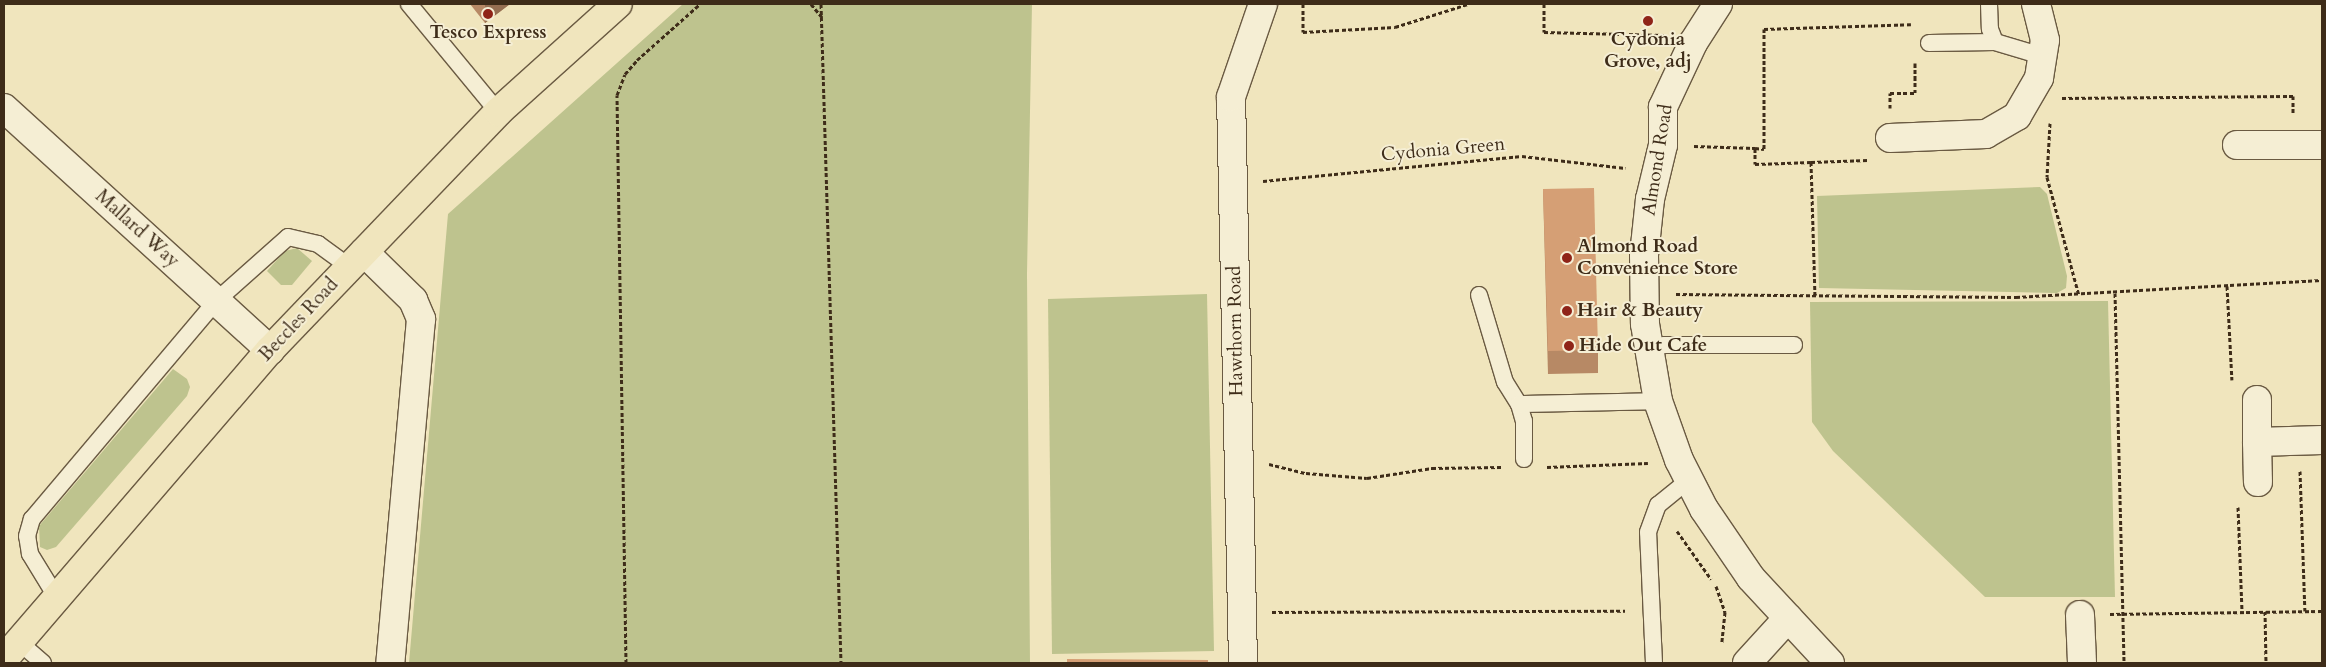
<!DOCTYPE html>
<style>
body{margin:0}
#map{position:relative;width:2326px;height:667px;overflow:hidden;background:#f0e5bd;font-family:Cardo,serif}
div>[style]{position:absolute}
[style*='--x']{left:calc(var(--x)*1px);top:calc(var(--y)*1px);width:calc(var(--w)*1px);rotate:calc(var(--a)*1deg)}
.green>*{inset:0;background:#bec38e}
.path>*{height:3px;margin-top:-1.5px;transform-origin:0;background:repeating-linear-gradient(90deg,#3e2c19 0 4px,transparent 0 6.5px)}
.roads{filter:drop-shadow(1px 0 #6a5a42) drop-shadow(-1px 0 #6a5a42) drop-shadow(0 1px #6a5a42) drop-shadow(0 -1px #6a5a42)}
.lane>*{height:16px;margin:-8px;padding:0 8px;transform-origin:8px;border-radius:8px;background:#f5eed4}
.street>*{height:28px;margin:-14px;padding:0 14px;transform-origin:14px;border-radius:14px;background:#f5eed4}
.highway>*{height:28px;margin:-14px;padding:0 14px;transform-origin:14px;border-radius:14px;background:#f0e5bd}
.wall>*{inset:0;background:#b78965}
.shaded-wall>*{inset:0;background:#956f52}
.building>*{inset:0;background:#d59f75}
.dots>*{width:14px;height:14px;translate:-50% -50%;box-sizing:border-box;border:2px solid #f5eed4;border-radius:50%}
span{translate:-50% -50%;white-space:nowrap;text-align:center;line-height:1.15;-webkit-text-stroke:4px #f5eed4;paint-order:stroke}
.poi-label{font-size:19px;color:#3e2c19;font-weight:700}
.left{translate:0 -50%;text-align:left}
.street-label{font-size:19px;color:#3e2c19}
.frame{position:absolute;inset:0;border:5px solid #3e2c19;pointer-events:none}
</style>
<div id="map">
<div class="green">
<div style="clip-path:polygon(683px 4px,1032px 4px,1027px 274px,1030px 663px,409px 663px,448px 214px)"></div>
<div style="clip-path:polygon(2040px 187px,2047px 194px,2067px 276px,2066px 288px,2057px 293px,1819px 288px,1817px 196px)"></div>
<div style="clip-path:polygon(297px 248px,312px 261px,292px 285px,281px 285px,267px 271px,285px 251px)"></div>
<div style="clip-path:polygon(1207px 294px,1214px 651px,1052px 654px,1048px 299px)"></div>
<div style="clip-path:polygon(2108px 301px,2115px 597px,1985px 597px,1833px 451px,1812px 422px,1810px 302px)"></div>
<div style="clip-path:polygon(173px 369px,187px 379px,190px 387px,187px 396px,56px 547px,47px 550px,40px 547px,39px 526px)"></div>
</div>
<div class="path">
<div style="--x:811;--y:4;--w:17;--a:50"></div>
<div style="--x:821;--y:4;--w:659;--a:88.26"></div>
<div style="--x:1303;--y:4;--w:28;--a:90"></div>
<div style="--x:1303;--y:32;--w:92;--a:-3.1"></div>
<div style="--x:1395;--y:27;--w:77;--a:-17.5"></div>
<div style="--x:1544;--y:4;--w:28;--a:90"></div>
<div style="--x:1544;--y:32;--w:120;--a:1.4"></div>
<div style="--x:2062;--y:98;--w:231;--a:-0.5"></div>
<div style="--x:2293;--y:96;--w:18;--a:90"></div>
<div style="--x:1890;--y:108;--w:15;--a:-90"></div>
<div style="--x:1890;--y:93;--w:25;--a:0"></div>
<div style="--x:1915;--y:93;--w:30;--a:-90"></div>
<div style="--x:2050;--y:123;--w:54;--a:93.2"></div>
<div style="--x:2047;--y:177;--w:123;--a:74.9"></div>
<div style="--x:1694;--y:146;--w:61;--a:1.9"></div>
<div style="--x:1755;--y:148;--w:16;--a:90"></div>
<div style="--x:1755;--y:164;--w:56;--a:-2"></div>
<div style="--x:1811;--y:162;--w:134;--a:88.3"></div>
<div style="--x:1755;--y:148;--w:9;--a:6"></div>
<div style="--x:1764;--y:149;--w:120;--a:-90"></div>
<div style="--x:1764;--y:29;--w:147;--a:-1.9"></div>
<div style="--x:1811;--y:162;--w:57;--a:-2"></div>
<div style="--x:1263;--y:181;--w:260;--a:-5.5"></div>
<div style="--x:1522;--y:156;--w:104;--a:6.6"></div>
<div style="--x:2227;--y:286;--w:94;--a:87"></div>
<div style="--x:2115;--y:293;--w:370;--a:88.6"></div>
<div style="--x:1676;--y:294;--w:340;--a:0.5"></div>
<div style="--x:2016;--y:297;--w:306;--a:-3.2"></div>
<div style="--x:1269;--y:464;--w:38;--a:14"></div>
<div style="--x:1306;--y:473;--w:61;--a:4.7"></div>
<div style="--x:1367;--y:478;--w:66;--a:-8.7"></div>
<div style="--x:1432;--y:468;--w:69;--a:-0.8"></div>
<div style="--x:1547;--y:467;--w:101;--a:-2.3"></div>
<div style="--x:2300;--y:471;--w:140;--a:88"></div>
<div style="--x:2238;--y:507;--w:104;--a:87.8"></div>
<div style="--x:1677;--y:531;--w:59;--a:54.7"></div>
<div style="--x:1716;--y:586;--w:28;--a:71"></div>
<div style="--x:1725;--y:612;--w:31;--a:96"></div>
<div style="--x:2265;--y:611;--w:52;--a:88.9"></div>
<div style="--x:1272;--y:612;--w:353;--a:-0.2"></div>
<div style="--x:2110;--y:614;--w:212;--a:-0.8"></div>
<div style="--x:626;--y:663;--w:568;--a:-90.91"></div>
<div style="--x:617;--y:95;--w:22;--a:-69"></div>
<div style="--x:625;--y:74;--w:18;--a:-49"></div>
<div style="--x:637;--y:60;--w:84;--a:-41.6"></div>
</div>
<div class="roads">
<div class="lane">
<div style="--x:409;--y:4;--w:140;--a:50.5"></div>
<div style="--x:1989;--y:4;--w:25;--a:88"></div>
<div style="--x:1990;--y:29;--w:14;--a:69"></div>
<div style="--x:1995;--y:42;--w:49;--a:16.6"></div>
<div style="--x:1929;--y:43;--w:66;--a:-0.9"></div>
<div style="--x:1479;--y:295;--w:91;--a:73.4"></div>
<div style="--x:1505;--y:382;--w:26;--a:58"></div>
<div style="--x:1519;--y:404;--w:18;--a:74"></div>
<div style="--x:1524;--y:421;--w:38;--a:90"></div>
<div style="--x:1649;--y:347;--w:16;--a:-7"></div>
<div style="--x:1665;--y:345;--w:129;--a:0"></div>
<div style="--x:1519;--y:404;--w:139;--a:-1.2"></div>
<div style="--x:57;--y:598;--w:52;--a:-121.5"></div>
<div style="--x:30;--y:554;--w:18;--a:-99"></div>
<div style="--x:27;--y:536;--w:18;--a:-74"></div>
<div style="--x:32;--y:519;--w:285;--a:-49.8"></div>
<div style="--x:216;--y:301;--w:96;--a:-41.6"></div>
<div style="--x:288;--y:237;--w:31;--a:13"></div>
<div style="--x:318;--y:244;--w:39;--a:36"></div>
<div style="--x:19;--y:642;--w:32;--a:41"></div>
<div style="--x:1654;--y:663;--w:131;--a:-92.6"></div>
<div style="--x:1648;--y:532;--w:29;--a:-70"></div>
<div style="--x:1658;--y:505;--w:41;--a:-39.1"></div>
</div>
<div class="street">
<div style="--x:1718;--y:4;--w:46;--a:122.7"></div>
<div style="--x:1693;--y:43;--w:71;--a:115.1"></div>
<div style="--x:1663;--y:107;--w:38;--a:90"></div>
<div style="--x:1663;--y:145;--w:56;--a:103.5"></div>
<div style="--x:1650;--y:199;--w:56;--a:96.1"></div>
<div style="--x:1644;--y:255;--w:69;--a:89.2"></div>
<div style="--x:1645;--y:324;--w:78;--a:80.4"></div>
<div style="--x:1658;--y:401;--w:63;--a:70.4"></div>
<div style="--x:1679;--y:460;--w:55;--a:63"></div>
<div style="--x:1704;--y:509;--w:83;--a:55.7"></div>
<div style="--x:1751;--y:578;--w:116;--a:47.1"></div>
<div style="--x:4;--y:108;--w:360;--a:42.3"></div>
<div style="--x:1890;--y:138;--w:96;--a:-2.4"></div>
<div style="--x:1986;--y:134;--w:36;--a:-30"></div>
<div style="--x:2017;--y:116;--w:44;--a:-59.9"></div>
<div style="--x:2039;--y:78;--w:38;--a:-81"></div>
<div style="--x:2045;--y:40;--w:37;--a:-104"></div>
<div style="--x:2237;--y:145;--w:85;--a:0"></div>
<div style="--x:364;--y:252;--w:69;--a:44.4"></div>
<div style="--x:413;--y:300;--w:21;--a:67"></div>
<div style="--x:421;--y:319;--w:345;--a:95.1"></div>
<div style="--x:2257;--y:400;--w:42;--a:90"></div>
<div style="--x:2257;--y:442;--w:65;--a:-1.8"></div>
<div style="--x:2257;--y:442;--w:40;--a:88.6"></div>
<div style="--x:2080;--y:615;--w:48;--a:87.6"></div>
<div style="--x:1243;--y:663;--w:566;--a:-91.21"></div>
<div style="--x:1231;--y:97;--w:98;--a:-71"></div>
<div style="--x:1747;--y:663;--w:61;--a:-47.7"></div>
</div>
<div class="highway">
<div style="--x:4;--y:659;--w:408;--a:-49.3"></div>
<div style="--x:270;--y:350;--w:330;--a:-46.2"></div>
<div style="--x:498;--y:112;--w:161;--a:-42"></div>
</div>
</div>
<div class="wall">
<div style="clip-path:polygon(470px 4px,510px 4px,485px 23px)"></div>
<div style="clip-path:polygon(1543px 189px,1598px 350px,1598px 373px,1548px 374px)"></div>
</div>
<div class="shaded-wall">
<div style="clip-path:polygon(485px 4px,510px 4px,485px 23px)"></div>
</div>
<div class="building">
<div style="clip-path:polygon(1594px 188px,1598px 350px,1548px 351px,1543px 189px)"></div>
<div style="clip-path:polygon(1067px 659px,1208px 660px,1208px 663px,1067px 663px)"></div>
</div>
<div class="dots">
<div style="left:488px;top:14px;background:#8f2418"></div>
<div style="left:1648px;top:21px;background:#8f2418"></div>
<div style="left:1567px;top:258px;background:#8f2418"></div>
<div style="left:1567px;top:311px;background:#8f2418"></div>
<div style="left:1569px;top:346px;background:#8f2418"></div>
</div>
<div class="poi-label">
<span style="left:488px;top:33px">Tesco Express</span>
<span style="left:1648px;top:51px">Cydonia<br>Grove, adj</span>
<span class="left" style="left:1577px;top:258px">Almond Road<br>Convenience Store</span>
<span class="left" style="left:1577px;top:311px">Hair &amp; Beauty</span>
<span class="left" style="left:1579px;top:346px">Hide Out Cafe</span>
</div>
<div class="street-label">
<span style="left:1443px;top:150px;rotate:-5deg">Cydonia Green</span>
<span style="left:1658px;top:160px;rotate:-81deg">Almond Road</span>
<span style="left:137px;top:229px;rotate:42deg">Mallard Way</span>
<span style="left:299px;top:320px;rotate:-47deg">Beccles Road</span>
<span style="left:1236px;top:331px;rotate:-91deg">Hawthorn Road</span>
</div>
<div class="frame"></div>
</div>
